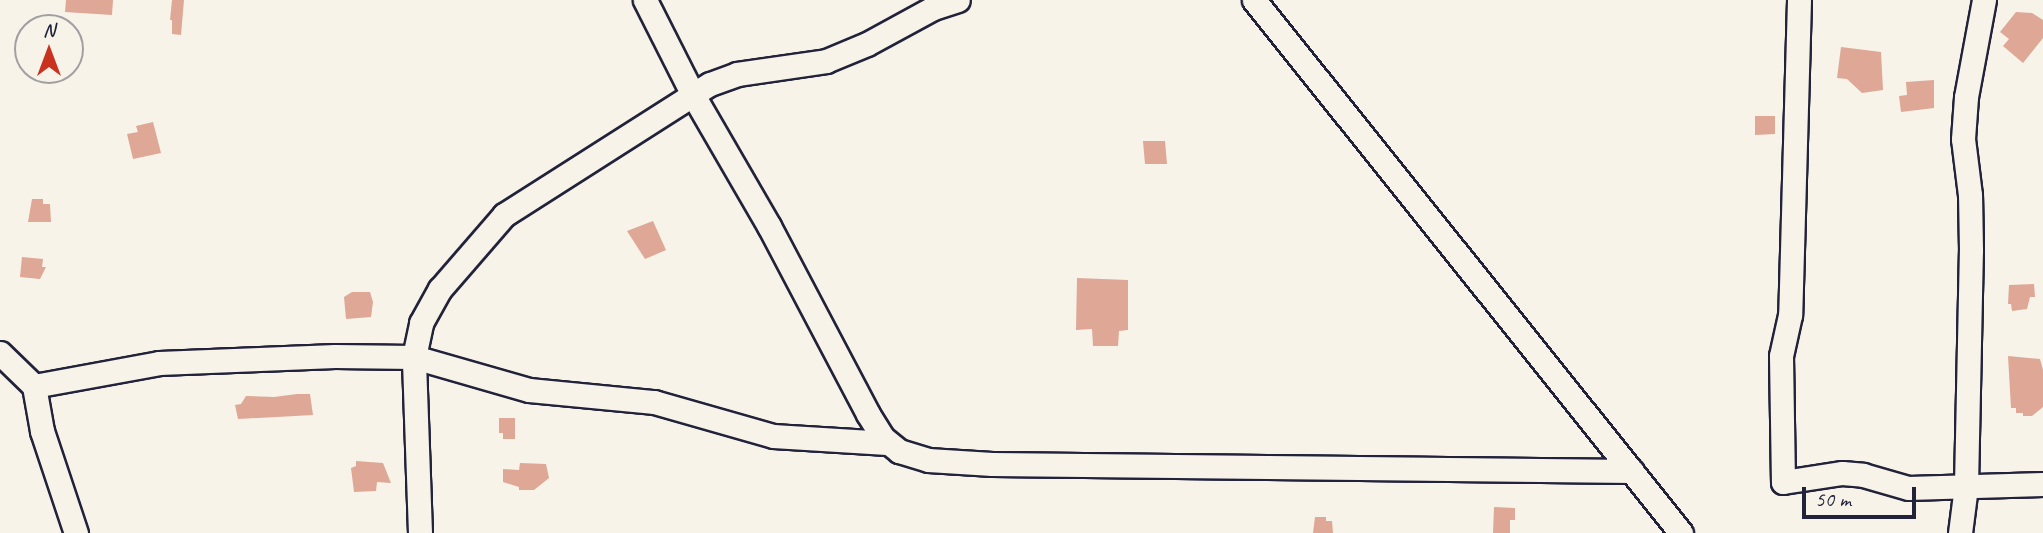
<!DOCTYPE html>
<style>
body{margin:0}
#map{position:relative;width:2043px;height:533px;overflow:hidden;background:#f7f3e8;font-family:Caveat,sans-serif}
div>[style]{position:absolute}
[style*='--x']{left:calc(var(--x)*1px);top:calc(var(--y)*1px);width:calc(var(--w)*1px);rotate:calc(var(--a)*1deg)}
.building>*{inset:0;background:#dea796}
.roads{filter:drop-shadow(2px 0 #22223b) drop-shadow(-2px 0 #22223b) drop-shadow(0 2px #22223b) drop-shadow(0 -2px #22223b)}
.minor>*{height:23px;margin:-11.5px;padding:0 11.5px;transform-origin:11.5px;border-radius:11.5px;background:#f7f3e8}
span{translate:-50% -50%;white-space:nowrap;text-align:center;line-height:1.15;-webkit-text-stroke:5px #f7f3e8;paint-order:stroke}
.north{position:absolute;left:14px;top:14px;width:70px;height:70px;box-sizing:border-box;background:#f7f3e8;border:2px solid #a29fa3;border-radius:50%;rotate:0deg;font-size:19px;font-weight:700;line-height:28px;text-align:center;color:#22223b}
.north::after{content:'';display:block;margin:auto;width:24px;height:32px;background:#c8321e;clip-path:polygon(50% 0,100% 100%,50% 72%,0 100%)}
.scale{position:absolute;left:1802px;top:487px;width:114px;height:32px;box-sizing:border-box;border:4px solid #22223b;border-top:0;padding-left:9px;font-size:21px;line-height:24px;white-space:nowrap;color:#22223b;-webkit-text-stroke:5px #f7f3e8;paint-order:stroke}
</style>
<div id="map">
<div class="building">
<div style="clip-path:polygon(66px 0,113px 0,112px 15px,65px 12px)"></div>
<div style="clip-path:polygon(172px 0,184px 0,181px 35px,172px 34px,172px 20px,170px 20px)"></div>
<div style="clip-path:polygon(2016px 12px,2032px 13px,2043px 20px,2043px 38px,2023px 63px,2003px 46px,2009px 39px,2000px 32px)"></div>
<div style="clip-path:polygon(1841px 47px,1881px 52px,1883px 90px,1862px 93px,1847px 79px,1837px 78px)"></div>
<div style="clip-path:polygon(1934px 80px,1934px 108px,1901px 112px,1899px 96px,1907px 95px,1906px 82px)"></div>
<div style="clip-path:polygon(1755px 116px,1775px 116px,1775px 134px,1755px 135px)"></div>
<div style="clip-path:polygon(153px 122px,161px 153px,133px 159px,127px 134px,138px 132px,136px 126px)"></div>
<div style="clip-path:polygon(1143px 141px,1165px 141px,1167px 164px,1145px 164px)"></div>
<div style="clip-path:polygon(32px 199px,43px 199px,43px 204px,50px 204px,51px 222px,28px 222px)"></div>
<div style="clip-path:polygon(653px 221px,666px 250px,645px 259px,627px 231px)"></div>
<div style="clip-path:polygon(22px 257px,43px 259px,42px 267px,46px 267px,40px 279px,20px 277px)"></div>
<div style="clip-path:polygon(1077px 278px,1128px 280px,1128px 330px,1119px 331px,1118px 346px,1093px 346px,1092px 329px,1076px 330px)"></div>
<div style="clip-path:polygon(2034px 284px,2035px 297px,2030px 297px,2027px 309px,2012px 311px,2011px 304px,2008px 304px,2009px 285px)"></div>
<div style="clip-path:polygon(352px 292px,370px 292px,373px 302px,371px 317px,346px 319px,344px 297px)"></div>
<div style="clip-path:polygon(2008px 356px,2040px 359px,2043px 370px,2043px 407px,2032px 416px,2023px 416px,2023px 413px,2016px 413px,2016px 408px,2011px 408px)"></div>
<div style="clip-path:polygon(297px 394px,310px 394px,313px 415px,238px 419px,235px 405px,241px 404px,246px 396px,274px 397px)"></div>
<div style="clip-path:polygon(499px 418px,515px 418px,515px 439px,503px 439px,503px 433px,499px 433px)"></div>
<div style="clip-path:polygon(356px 461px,383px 463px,391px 483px,377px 482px,376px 491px,354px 492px,351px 468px,356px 466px)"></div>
<div style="clip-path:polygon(520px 463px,546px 464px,549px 478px,534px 490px,519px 490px,519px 487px,503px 482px,503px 469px,519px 470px)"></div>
<div style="clip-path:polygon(1494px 507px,1515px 508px,1515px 520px,1510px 520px,1510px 533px,1493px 533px)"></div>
<div style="clip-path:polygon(1315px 517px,1326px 517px,1326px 521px,1332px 521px,1333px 533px,1313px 533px)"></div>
</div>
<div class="roads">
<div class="minor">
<div style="--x:645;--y:0;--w:106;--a:63.2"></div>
<div style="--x:693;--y:95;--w:151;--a:59.9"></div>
<div style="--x:769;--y:226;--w:212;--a:62.2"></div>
<div style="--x:868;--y:414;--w:28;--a:58"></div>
<div style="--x:883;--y:438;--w:21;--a:39"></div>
<div style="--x:899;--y:451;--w:30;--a:17"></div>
<div style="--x:928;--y:460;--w:64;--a:3.6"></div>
<div style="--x:992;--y:464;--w:640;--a:0.63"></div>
<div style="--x:1254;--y:0;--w:683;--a:51.3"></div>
<div style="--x:1799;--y:0;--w:315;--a:91.6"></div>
<div style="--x:1790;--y:315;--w:42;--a:102.4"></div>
<div style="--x:1781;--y:356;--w:126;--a:89.1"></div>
<div style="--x:1783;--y:482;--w:60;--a:-8.7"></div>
<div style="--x:1842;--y:473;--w:21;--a:5"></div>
<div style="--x:1863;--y:475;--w:47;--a:16.1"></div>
<div style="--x:1908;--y:488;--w:135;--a:-1.7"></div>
<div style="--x:0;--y:353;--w:47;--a:44.1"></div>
<div style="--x:34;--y:386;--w:46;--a:79.9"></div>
<div style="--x:42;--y:431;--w:108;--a:71.6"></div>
<div style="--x:34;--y:386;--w:127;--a:-10.4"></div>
<div style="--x:159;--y:363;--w:176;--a:-2.3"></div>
<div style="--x:335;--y:356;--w:79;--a:0.7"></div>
<div style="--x:414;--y:357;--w:120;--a:16"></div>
<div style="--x:529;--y:390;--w:126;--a:5.5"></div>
<div style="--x:654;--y:402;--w:124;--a:15.9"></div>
<div style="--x:773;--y:436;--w:114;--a:3.5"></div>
<div style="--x:420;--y:533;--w:176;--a:-92"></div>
<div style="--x:414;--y:357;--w:35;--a:-78"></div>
<div style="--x:421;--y:323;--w:39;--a:-61"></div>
<div style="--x:440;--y:289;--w:98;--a:-49.1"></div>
<div style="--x:504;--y:215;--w:244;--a:-32.5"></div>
<div style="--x:710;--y:84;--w:29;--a:-20"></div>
<div style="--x:737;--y:74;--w:90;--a:-8.3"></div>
<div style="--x:826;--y:61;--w:44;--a:-22.5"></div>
<div style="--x:867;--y:44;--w:75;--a:-28.6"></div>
<div style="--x:933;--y:8;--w:26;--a:-18"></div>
<div style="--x:1960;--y:533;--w:47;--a:-82.7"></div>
<div style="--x:1966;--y:486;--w:236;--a:-88.8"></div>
<div style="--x:1971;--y:250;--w:55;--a:-91"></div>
<div style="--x:1970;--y:195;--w:56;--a:-97.1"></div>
<div style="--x:1963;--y:139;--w:42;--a:-85.9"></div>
<div style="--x:1966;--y:97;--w:99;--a:-79.5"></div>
</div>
</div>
<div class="north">N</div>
<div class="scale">50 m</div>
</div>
